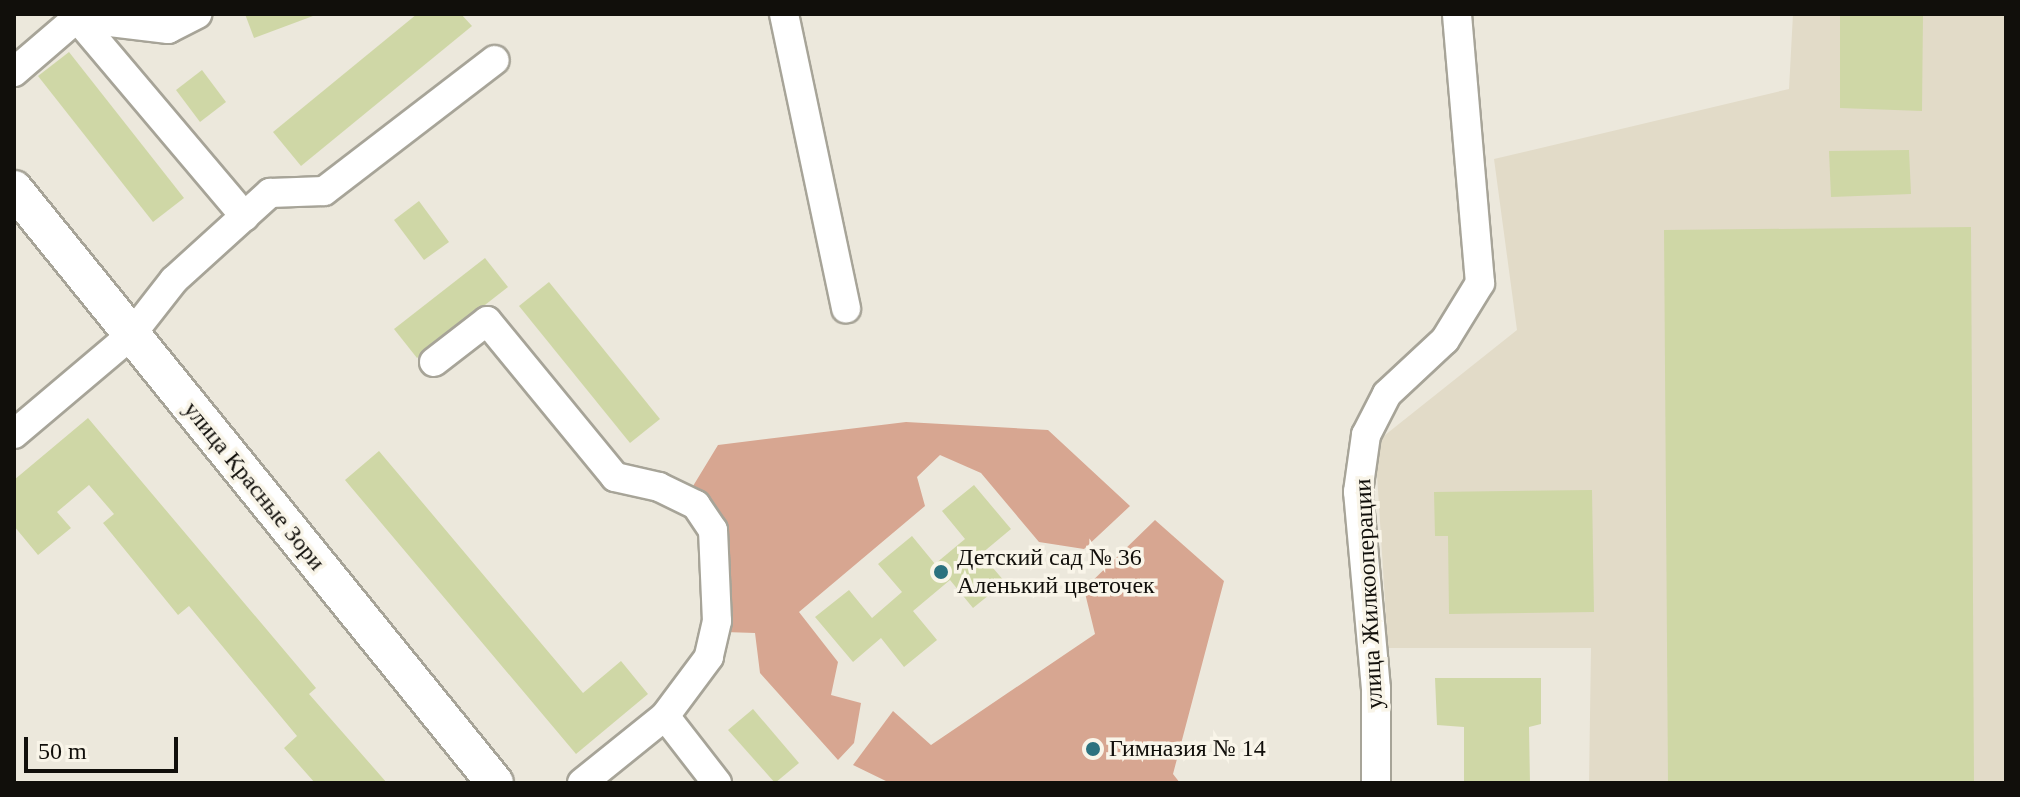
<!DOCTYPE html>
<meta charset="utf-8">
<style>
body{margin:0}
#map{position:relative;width:2020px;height:797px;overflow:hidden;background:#ece8dc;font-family:"Times New Roman",serif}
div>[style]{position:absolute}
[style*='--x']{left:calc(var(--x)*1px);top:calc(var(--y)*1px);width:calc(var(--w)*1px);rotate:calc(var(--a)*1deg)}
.built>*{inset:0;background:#e2dbc8}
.forest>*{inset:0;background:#d7a691}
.building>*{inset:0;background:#cfd7a6}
.roads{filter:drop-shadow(2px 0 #a7a498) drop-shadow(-2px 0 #a7a498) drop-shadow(0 2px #a7a498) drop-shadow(0 -2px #a7a498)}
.minor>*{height:28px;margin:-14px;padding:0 14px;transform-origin:14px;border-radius:14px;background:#fff}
.major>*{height:36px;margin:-18px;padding:0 18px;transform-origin:18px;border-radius:18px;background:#fff}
.dots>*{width:22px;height:22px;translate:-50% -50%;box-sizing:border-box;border:4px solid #f9f5e9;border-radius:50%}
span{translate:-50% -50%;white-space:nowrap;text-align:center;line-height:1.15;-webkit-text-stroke:7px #f9f5e9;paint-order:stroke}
.street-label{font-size:24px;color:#110f0b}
.poi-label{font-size:24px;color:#110f0b}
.left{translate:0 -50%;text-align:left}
.frame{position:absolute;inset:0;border:16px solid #110f0b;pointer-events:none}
.scale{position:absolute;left:24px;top:737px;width:154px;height:36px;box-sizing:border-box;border:4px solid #110f0b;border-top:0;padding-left:10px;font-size:24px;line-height:28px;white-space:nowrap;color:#110f0b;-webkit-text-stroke:6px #f9f5e9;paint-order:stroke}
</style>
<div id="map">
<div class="built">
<div style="clip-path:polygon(1793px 14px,2006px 14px,2006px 783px,1589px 783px,1591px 648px,1388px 648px,1375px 443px,1517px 330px,1494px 159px,1789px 89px)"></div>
</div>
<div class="forest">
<div style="clip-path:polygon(906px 422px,1048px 430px,1130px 506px,1084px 549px,1039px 542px,981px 473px,940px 455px,917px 477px,925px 506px,799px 612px,838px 662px,831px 695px,861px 703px,854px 743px,838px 760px,760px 673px,755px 633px,725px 632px,731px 586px,720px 540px,690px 491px,718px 445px)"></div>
<div style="clip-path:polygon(1155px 520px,1224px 581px,1173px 774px,1180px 783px,890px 783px,853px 765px,893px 711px,931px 745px,1095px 634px,1084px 589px)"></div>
</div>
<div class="building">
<div style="clip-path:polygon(245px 14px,313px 14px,313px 16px,254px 38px)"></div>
<div style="clip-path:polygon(417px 14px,461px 14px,472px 26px,301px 166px,273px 132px)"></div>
<div style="clip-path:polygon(1840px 14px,1923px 14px,1922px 111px,1840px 108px)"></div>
<div style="clip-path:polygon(69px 52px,184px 198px,153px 222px,38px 76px)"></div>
<div style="clip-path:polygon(202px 70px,226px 102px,200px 122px,176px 90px)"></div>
<div style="clip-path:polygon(1909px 150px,1911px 194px,1831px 197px,1829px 151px)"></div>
<div style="clip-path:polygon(419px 201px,449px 242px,424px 260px,394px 220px)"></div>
<div style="clip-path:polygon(1971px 227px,1974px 783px,1668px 783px,1664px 230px)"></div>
<div style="clip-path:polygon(485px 258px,508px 287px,417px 358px,394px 329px)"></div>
<div style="clip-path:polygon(549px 282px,660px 419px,630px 443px,519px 306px)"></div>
<div style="clip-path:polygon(88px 418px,316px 688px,309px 694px,387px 783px,315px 783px,284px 748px,297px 736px,189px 606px,178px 615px,103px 523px,114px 514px,89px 485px,57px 512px,71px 528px,38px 555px,14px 526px,14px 480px)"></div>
<div style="clip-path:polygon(379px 451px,583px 693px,621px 661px,648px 694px,576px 754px,345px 480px)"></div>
<div style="clip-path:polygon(974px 485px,1011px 529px,981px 554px,1005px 582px,973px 608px,950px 580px,913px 611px,937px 640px,904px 667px,881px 638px,853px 662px,815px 617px,849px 590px,872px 618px,902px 592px,878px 564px,912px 536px,935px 564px,965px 539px,942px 511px)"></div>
<div style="clip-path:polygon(1592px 490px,1594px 612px,1449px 614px,1448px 536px,1435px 536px,1434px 492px)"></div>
<div style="clip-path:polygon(1435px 678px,1541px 678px,1541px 724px,1529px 727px,1530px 783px,1464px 783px,1464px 727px,1437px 725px)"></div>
<div style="clip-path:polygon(753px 709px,799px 763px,775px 783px,728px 730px)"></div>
</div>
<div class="roads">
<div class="minor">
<div style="--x:784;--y:14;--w:301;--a:78.1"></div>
<div style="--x:77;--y:18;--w:92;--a:6.9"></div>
<div style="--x:168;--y:29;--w:33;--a:-27"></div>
<div style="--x:14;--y:72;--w:83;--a:-40.6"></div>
<div style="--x:77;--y:18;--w:260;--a:49.8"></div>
<div style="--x:434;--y:362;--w:67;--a:-37.7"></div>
<div style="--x:487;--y:321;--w:202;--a:50.6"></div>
<div style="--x:615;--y:477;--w:45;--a:12.8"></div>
<div style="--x:659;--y:487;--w:41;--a:25.9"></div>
<div style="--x:696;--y:505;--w:30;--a:56"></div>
<div style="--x:713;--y:530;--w:91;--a:87.5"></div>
<div style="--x:717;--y:621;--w:37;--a:103"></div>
<div style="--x:709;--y:657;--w:74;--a:126.7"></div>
<div style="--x:14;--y:434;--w:153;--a:-40.2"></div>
<div style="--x:131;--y:335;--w:70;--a:-52"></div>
<div style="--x:174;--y:280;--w:130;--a:-42.2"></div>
<div style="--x:270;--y:193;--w:54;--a:-2.1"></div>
<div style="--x:324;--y:191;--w:215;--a:-37.5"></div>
<div style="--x:582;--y:783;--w:107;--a:-38.9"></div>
<div style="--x:665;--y:716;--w:85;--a:52.2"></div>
<div style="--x:1376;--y:783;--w:94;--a:-90"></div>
<div style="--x:1376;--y:689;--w:198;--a:-95.2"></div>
<div style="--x:1358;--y:492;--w:58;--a:-82"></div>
<div style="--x:1366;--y:435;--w:46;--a:-62.9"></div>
<div style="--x:1387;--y:394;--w:79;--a:-43"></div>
<div style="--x:1445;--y:340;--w:67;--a:-58.4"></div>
<div style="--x:1480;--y:283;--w:270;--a:-94.9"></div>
</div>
<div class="major">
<div style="--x:14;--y:189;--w:764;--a:51"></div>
</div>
</div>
<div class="dots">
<div style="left:941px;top:572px;background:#2c727f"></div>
<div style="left:1093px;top:749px;background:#2c727f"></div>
</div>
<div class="street-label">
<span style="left:254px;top:486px;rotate:51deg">улица Красные Зори</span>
<span style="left:1369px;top:594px;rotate:-93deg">улица Жилкооперации</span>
</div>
<div class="poi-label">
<span class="left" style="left:957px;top:572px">Детский сад № 36<br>Аленький цветочек</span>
<span class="left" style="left:1109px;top:749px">Гимназия № 14</span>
</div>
<div class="frame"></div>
<div class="scale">50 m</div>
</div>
